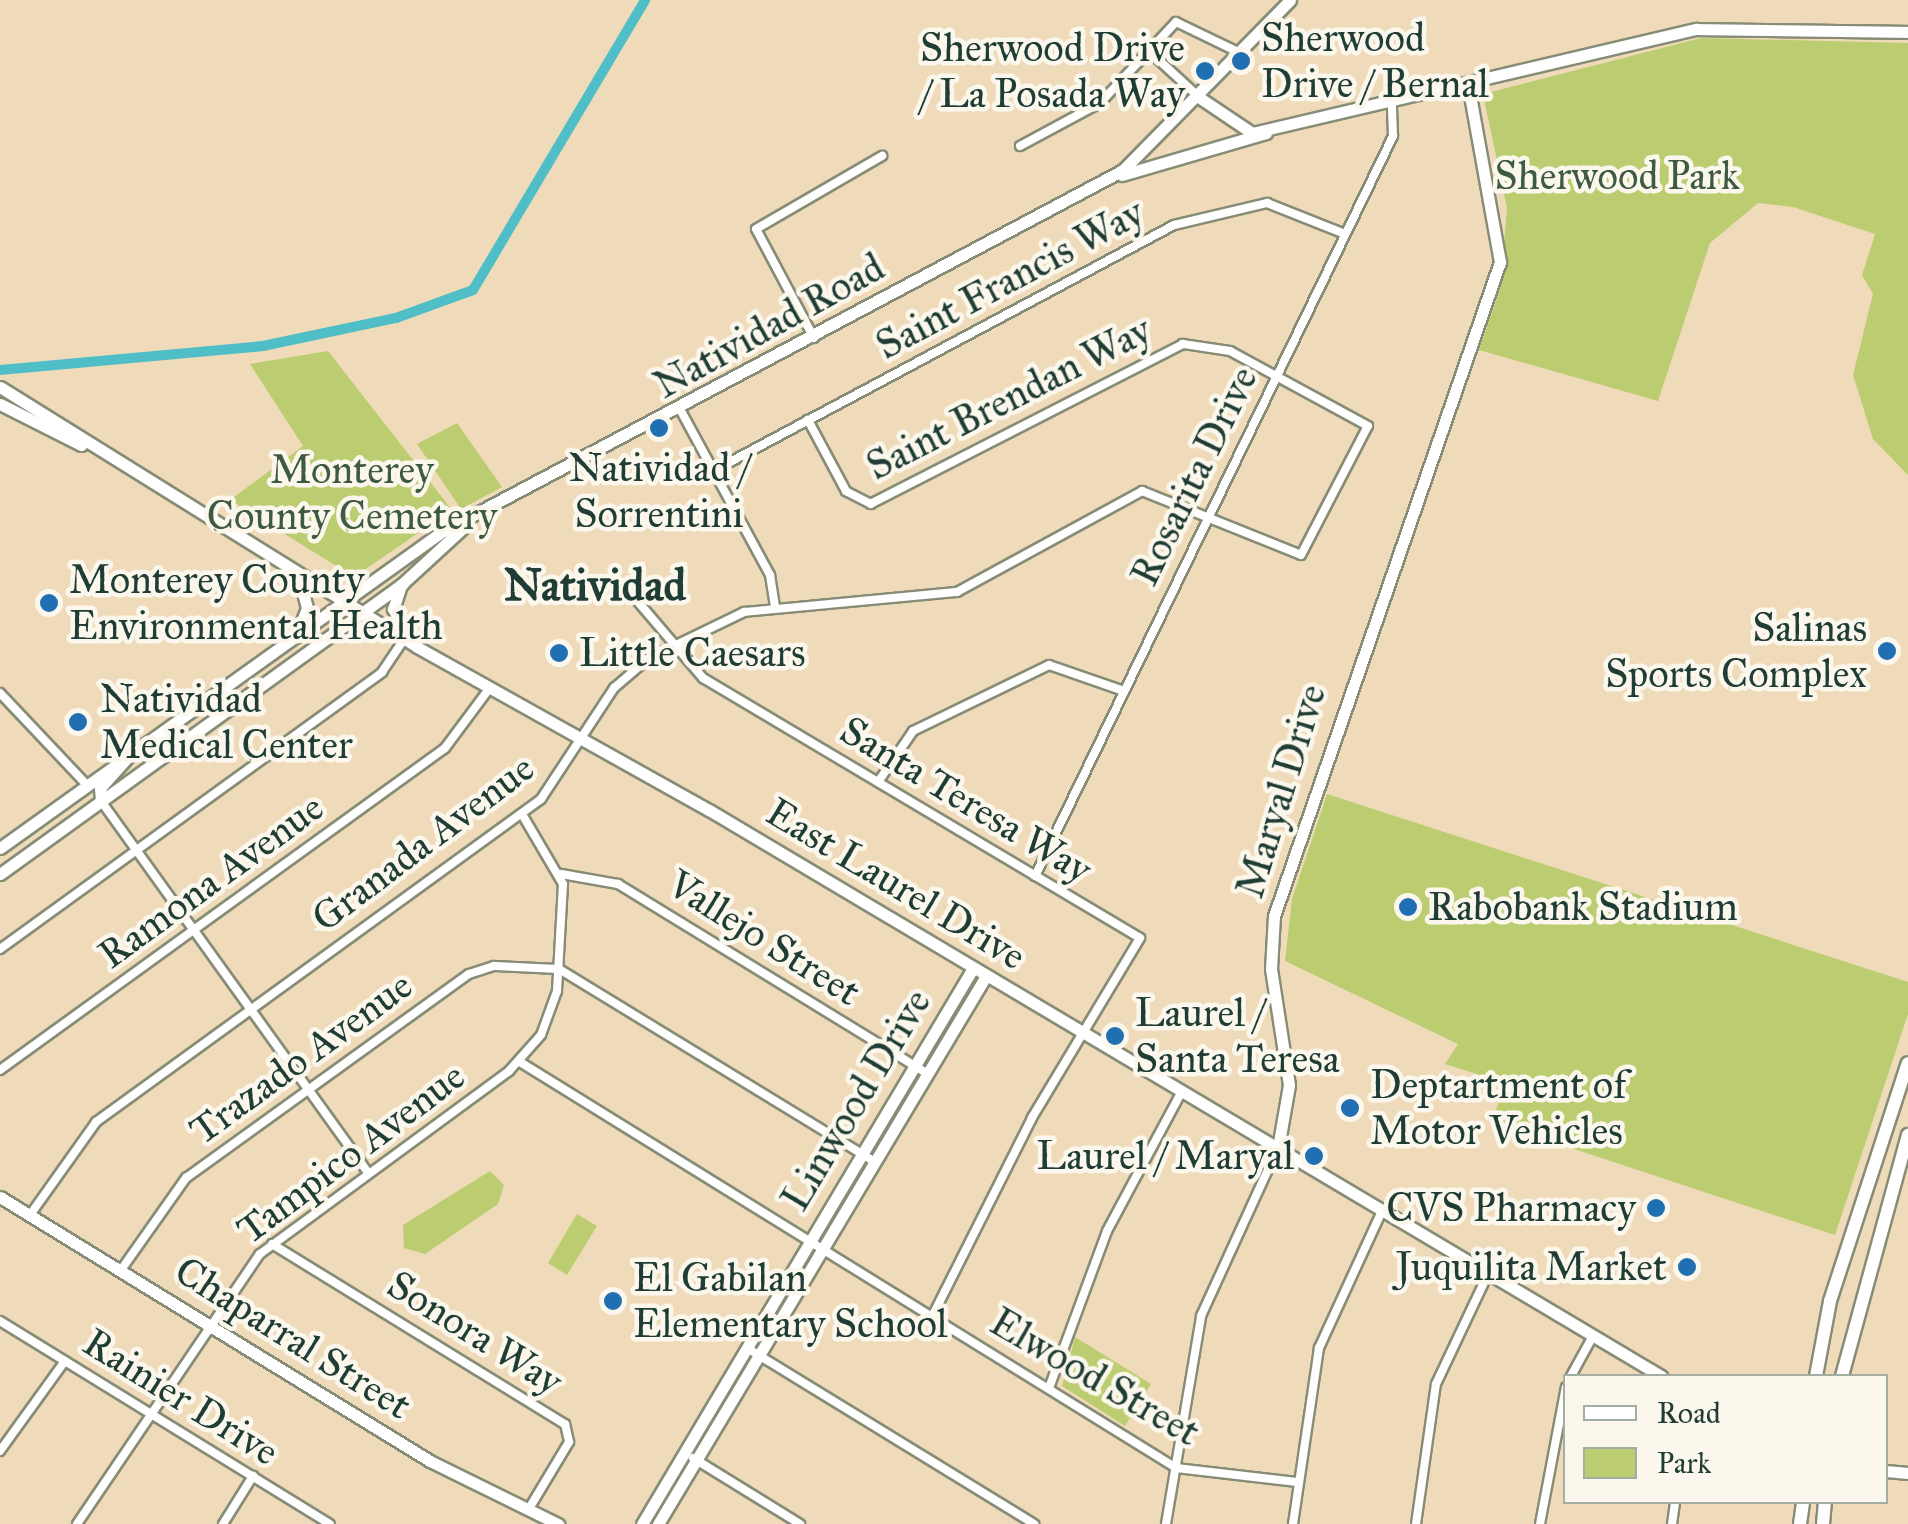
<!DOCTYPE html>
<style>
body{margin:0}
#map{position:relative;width:1908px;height:1524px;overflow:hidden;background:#efdbb9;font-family:"IM FELL Great Primer",serif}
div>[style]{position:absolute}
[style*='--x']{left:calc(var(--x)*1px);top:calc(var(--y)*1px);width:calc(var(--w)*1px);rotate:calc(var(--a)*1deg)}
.green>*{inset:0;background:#bbcd70}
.canal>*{height:10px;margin:-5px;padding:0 5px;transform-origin:5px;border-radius:5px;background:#50bec7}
.roads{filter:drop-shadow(2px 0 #878c76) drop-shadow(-2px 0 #878c76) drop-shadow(0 2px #878c76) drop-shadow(0 -2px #878c76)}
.street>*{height:8px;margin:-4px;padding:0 4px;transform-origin:4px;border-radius:4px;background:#fff}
.secondary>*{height:11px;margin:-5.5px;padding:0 5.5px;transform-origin:5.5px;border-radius:5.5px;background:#fff}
.primary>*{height:12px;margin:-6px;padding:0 6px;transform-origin:6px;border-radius:6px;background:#fff}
.dots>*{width:28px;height:28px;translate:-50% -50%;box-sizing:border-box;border:5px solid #fbf7ec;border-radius:50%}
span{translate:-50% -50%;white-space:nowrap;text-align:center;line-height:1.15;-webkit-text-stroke:9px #fbf7ec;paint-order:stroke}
.poi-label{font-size:40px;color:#1f3d34}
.left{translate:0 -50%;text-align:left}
.right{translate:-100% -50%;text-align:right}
.park-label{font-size:40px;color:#3e5a40}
.street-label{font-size:40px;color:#1f3d34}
.quarter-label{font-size:45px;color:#1f3d34;font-weight:700}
.legend{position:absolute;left:1563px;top:1374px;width:325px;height:130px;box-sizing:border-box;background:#fbf7ec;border:2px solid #a3ada2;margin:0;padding:12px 18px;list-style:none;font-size:30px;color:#1f3d34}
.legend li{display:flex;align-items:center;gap:20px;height:50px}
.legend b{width:50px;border:2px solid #a3ada2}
</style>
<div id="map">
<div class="green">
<div style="clip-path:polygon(1701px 38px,1908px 43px,1908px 475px,1873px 439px,1853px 375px,1873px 294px,1862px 275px,1875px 234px,1793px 207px,1758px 203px,1710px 243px,1658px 401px,1479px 350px,1500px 290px,1507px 208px,1483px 94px)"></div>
<div style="clip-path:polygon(328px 351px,452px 510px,354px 577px,230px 500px,303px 446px,250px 364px)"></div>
<div style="clip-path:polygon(457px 423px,502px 487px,461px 509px,417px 444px)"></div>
<div style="clip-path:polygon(1327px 794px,1908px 982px,1908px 1014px,1835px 1235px,1492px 1122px,1505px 1083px,1445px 1064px,1458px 1044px,1285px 961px,1292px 899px)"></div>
<div style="clip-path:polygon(490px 1171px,504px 1185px,498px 1204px,425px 1254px,404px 1248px,403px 1225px)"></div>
<div style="clip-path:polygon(577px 1214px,597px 1226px,567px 1275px,548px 1263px)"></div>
<div style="clip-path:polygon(1075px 1337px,1151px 1384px,1125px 1426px,1062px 1386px)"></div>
</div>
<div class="canal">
<div style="--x:0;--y:370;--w:264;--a:-5.2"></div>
<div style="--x:263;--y:346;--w:136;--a:-11.9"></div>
<div style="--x:396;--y:318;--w:82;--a:-20"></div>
<div style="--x:473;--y:290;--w:337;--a:-59.3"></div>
</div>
<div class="roads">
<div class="street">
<div style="--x:1149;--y:51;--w:69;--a:42.7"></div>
<div style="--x:1020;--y:146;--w:91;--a:-28.3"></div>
<div style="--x:1100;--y:103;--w:111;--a:-46.8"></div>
<div style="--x:1176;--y:22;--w:71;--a:25.8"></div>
<div style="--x:814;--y:338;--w:123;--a:-118"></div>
<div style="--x:756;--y:229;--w:146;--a:-30.1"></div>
<div style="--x:681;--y:411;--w:187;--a:61.5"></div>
<div style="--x:770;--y:575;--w:33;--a:81"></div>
<div style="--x:715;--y:470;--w:520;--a:-28.09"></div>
<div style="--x:1174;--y:225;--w:96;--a:-13.3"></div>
<div style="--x:1267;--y:203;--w:84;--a:21.7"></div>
<div style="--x:639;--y:603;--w:99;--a:49.5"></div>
<div style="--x:703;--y:678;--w:508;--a:30.75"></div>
<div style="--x:1140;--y:938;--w:210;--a:121"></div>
<div style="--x:1032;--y:1118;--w:223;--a:116.7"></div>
<div style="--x:0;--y:693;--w:125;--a:46.6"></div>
<div style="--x:878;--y:782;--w:62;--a:-55.5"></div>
<div style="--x:913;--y:731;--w:151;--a:-25.9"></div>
<div style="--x:1049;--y:665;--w:79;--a:19.1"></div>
<div style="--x:101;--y:801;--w:457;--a:54.3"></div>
<div style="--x:561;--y:874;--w:58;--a:10"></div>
<div style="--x:618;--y:884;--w:362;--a:31.5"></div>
<div style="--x:1035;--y:876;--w:822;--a:-64.18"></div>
<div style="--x:1393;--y:136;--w:35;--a:-92"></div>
<div style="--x:0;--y:949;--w:472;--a:-35.9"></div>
<div style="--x:382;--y:672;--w:40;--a:-56"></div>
<div style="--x:520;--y:1062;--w:771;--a:31.75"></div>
<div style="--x:1176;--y:1468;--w:122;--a:6.6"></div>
<div style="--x:0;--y:1070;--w:549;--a:-35.89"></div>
<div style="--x:445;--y:748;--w:74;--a:-53.3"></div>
<div style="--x:30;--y:1215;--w:114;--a:-54.6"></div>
<div style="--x:96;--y:1122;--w:550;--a:-35.97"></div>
<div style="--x:541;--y:799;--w:133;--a:-56.7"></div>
<div style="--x:614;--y:688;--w:46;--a:-40.6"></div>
<div style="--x:649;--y:658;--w:106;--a:-25.8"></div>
<div style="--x:744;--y:612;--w:214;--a:-5.4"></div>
<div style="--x:957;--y:592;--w:211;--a:-28.6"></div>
<div style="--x:1142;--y:491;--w:171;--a:21.9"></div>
<div style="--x:1301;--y:555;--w:145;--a:-62.6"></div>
<div style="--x:1368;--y:426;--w:157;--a:-151.5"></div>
<div style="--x:1230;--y:351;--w:48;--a:-171.5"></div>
<div style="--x:1183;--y:344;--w:351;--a:152.9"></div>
<div style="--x:871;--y:504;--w:28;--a:-153"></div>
<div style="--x:846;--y:491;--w:81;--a:-118.2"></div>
<div style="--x:272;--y:1244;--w:344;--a:31.6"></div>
<div style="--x:565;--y:1424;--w:18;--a:77"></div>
<div style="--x:569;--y:1442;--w:76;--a:121"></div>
<div style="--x:121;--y:1270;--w:113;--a:-54.8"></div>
<div style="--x:186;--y:1178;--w:349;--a:-35.8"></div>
<div style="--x:469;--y:974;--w:26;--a:-18"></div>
<div style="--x:494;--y:966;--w:65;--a:2.6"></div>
<div style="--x:559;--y:969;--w:369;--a:31.4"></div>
<div style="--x:0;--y:1321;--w:387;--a:31.6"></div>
<div style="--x:747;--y:1348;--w:337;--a:31.5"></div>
<div style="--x:1571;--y:1376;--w:46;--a:-61.2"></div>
<div style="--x:1049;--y:1388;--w:167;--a:-69.7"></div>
<div style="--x:1107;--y:1231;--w:159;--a:-61.8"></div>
<div style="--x:0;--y:1451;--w:111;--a:-54.2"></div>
<div style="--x:693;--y:1458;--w:126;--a:31.7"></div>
<div style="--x:77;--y:1524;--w:326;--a:-55.9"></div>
<div style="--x:260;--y:1254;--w:309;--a:-36.3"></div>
<div style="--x:509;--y:1071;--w:48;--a:-48.4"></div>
<div style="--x:541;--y:1035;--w:47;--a:-70"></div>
<div style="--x:557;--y:991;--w:107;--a:-86.8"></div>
<div style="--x:563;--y:884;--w:81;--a:-120.4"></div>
<div style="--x:223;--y:1524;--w:57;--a:-58"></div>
<div style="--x:1166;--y:1524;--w:211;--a:-80.4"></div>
<div style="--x:1201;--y:1316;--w:185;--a:-65.4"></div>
<div style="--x:1293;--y:1524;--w:178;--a:-81.6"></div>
<div style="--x:1319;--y:1348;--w:151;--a:-65.3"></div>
<div style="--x:1416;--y:1524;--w:141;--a:-81.9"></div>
<div style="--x:1436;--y:1384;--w:122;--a:-64.7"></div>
<div style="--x:1540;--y:1524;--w:139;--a:-79.3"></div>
<div style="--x:1672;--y:1524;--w:22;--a:-82"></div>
</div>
<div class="secondary">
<div style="--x:1200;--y:98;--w:63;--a:33.9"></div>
<div style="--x:1252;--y:133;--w:457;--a:-13.2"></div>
<div style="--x:1697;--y:29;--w:211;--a:0.8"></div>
<div style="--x:1122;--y:175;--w:150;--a:-16.3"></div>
<div style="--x:0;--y:387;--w:491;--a:31.9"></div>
<div style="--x:417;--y:647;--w:334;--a:29.2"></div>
<div style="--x:709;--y:810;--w:1108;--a:30.73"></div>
<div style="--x:0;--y:404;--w:91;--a:26.8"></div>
<div style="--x:298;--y:574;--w:35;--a:75"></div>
<div style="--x:307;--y:608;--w:25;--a:111"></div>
<div style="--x:401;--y:585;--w:25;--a:108"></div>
<div style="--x:393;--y:609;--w:41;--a:57.8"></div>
<div style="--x:101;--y:801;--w:13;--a:-94"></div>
<div style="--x:100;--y:788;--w:52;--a:-48.1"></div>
<div style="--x:0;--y:848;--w:545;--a:-35.59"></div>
<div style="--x:443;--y:531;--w:770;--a:-27.96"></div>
<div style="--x:1123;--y:170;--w:238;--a:-45.5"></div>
<div style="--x:0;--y:874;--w:497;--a:-35.8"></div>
<div style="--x:403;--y:583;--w:84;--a:-42.6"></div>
<div style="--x:1278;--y:1148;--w:64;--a:-80.1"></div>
<div style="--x:1289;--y:1085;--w:117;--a:-98.8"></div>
<div style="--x:1271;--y:969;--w:53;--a:-86.8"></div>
<div style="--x:1274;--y:916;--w:692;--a:-70.94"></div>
<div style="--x:1500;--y:262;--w:181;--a:-100.2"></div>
<div style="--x:0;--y:1197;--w:505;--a:31.55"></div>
<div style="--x:430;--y:1461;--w:143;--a:26.2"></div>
<div style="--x:1886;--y:1471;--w:22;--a:5"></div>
<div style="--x:642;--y:1524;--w:647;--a:-59.23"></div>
<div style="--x:658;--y:1524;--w:639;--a:-59.1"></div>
</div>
<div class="primary">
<div style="--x:1816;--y:1376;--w:76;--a:-79.4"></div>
<div style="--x:1830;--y:1301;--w:250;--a:-71.9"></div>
<div style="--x:1842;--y:1376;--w:250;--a:-74.7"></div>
<div style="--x:1800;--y:1524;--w:22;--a:-82"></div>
<div style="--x:1823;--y:1524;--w:22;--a:-85"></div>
</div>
</div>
<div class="dots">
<div style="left:1241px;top:61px;background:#1f6fb2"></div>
<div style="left:1205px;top:71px;background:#1f6fb2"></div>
<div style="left:659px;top:428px;background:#1f6fb2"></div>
<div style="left:49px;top:603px;background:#1f6fb2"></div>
<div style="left:1887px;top:651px;background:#1f6fb2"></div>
<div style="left:559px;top:653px;background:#1f6fb2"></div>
<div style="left:78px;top:722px;background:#1f6fb2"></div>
<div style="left:1408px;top:907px;background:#1f6fb2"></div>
<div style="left:1115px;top:1036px;background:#1f6fb2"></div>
<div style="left:1350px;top:1108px;background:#1f6fb2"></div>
<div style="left:1314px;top:1156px;background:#1f6fb2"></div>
<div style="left:1656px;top:1208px;background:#1f6fb2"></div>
<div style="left:1687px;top:1267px;background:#1f6fb2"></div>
<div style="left:613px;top:1301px;background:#1f6fb2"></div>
</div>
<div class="poi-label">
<span class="left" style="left:1261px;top:61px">Sherwood<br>Drive / Bernal</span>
<span class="right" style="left:1185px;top:71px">Sherwood Drive<br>/ La Posada Way</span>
<span style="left:659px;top:491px">Natividad /<br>Sorrentini</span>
<span class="left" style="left:69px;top:603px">Monterey County<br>Environmental Health</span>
<span class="right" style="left:1867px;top:651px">Salinas<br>Sports Complex</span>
<span class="left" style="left:579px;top:653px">Little Caesars</span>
<span class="left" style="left:100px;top:722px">Natividad<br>Medical Center</span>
<span class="left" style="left:1428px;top:907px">Rabobank Stadium</span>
<span class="left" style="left:1135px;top:1036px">Laurel /<br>Santa Teresa</span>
<span class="left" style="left:1370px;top:1108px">Deptartment of<br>Motor Vehicles</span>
<span class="right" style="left:1294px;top:1156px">Laurel / Maryal</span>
<span class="right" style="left:1636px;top:1208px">CVS Pharmacy</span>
<span class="right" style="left:1667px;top:1267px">Juquilita Market</span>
<span class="left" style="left:633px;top:1301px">El Gabilan<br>Elementary School</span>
</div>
<div class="park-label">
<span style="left:1617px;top:176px">Sherwood Park</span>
<span style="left:352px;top:493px">Monterey<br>County Cemetery</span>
</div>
<div class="street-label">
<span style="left:1010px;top:279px;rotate:-28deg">Saint Francis Way</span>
<span style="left:769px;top:326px;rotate:-29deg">Natividad Road</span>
<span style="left:1009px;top:398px;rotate:-27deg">Saint Brendan Way</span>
<span style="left:1194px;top:476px;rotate:-64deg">Rosarita Drive</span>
<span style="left:1281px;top:791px;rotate:-73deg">Maryal Drive</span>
<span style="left:966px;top:800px;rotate:31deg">Santa Teresa Way</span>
<span style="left:423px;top:843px;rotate:-37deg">Granada Avenue</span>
<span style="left:211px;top:881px;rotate:-36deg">Ramona Avenue</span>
<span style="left:896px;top:884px;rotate:31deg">East Laurel Drive</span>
<span style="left:764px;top:938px;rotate:32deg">Vallejo Street</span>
<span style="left:301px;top:1058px;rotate:-36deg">Trazado Avenue</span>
<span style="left:856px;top:1100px;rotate:-59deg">Linwood Drive</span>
<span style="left:351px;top:1153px;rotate:-37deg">Tampico Avenue</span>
<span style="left:475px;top:1333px;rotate:32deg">Sonora Way</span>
<span style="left:293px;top:1338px;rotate:32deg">Chaparral Street</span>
<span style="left:1095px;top:1377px;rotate:30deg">Elwood Street</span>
<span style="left:181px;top:1397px;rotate:32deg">Rainier Drive</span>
</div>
<div class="quarter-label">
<span style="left:595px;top:585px">Natividad</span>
</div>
<ul class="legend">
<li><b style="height:12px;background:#fff"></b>Road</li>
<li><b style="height:28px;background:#bbcd70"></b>Park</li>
</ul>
</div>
